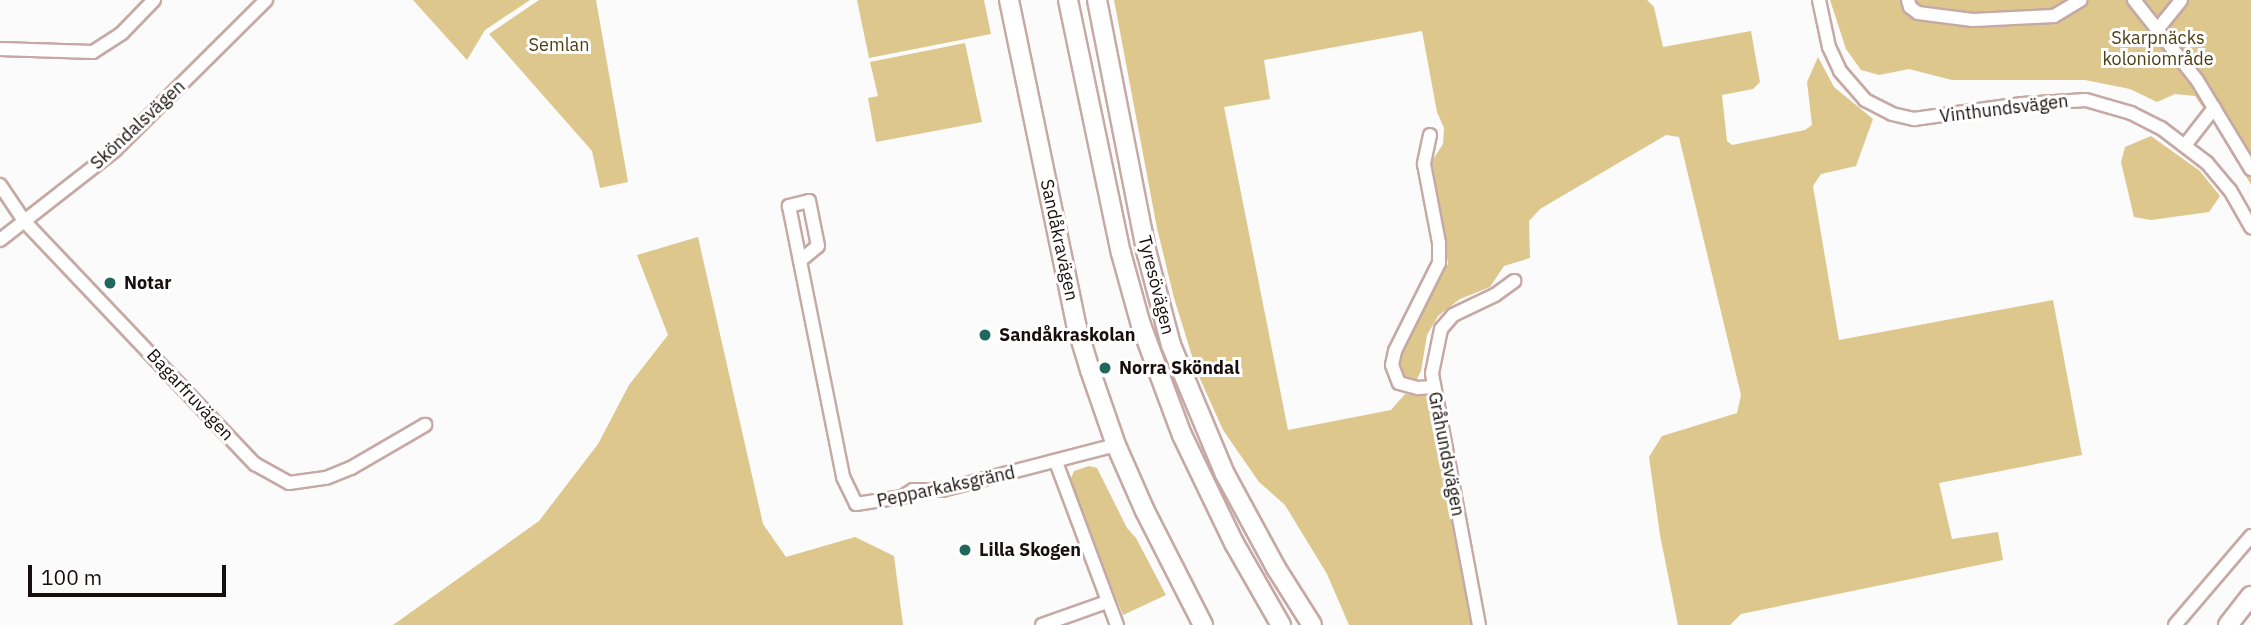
<!DOCTYPE html>
<meta charset="utf-8">
<style>
body{margin:0}
#map{position:relative;width:2251px;height:625px;overflow:hidden;background:#fbfbfb;font-family:"IBM Plex Sans",sans-serif}
div>[style]{position:absolute}
[style*='--x']{left:calc(var(--x)*1px);top:calc(var(--y)*1px);width:calc(var(--w)*1px);rotate:calc(var(--a)*1deg)}
.green>*{inset:0;background:#ddc78d}
.roads{filter:drop-shadow(2px 0 #c6a9a4) drop-shadow(-2px 0 #c6a9a4) drop-shadow(0 2px #c6a9a4) drop-shadow(0 -2px #c6a9a4)}
.street>*{height:12px;margin:-6px;padding:0 6px;transform-origin:6px;border-radius:6px;background:#fff}
.secondary>*{height:18px;margin:-9px;padding:0 9px;transform-origin:9px;border-radius:9px;background:#fff}
.dots>*{width:19px;height:19px;translate:-50% -50%;box-sizing:border-box;border:4px solid #fff;border-radius:50%}
span{translate:-50% -50%;white-space:nowrap;text-align:center;line-height:1.15;-webkit-text-stroke:6px #fff;paint-order:stroke}
.park-label{font-size:18px;color:#4d3d11}
.street-label{font-size:18px;color:#180e0d}
.poi-label{font-size:18px;color:#180e0d;font-weight:700}
.left{translate:0 -50%;text-align:left}
.scale{position:absolute;left:28px;top:565px;width:198px;height:32px;box-sizing:border-box;border:4px solid #180e0d;border-top:0;padding-left:9px;font-size:21px;line-height:24px;white-space:nowrap;color:#180e0d;-webkit-text-stroke:5px #fff;paint-order:stroke}
</style>
<div id="map">
<div class="green">
<div style="clip-path:polygon(413px 0,530px 0,485px 30px,467px 60px)"></div>
<div style="clip-path:polygon(539px 0,596px 0,628px 182px,600px 188px,592px 151px,489px 34px)"></div>
<div style="clip-path:polygon(857px 0,984px 0,991px 34px,869px 58px)"></div>
<div style="clip-path:polygon(1114px 0,1647px 0,1654px 7px,1663px 47px,1751px 31px,1760px 82px,1753px 89px,1722px 95px,1727px 141px,1732px 145px,1805px 130px,1812px 125px,1807px 82px,1818px 57px,1834px 87px,1873px 119px,1856px 166px,1821px 174px,1813px 186px,1839px 340px,2053px 300px,2082px 455px,1939px 483px,1952px 539px,1998px 532px,2003px 560px,1741px 614px,1730px 625px,1678px 625px,1660px 535px,1649px 457px,1662px 436px,1737px 413px,1741px 395px,1679px 137px,1666px 135px,1540px 209px,1529px 221px,1530px 258px,1504px 266px,1490px 287px,1460px 299px,1438px 316px,1427px 335px,1421px 371px,1417px 379px,1411px 379px,1400px 374px,1398px 363px,1401px 354px,1448px 264px,1432px 161px,1443px 144px,1444px 128px,1437px 112px,1422px 31px,1264px 60px,1270px 99px,1224px 107px,1288px 430px,1391px 410px,1405px 394px,1425px 395px,1430px 402px,1474px 625px,1349px 625px,1327px 574px,1285px 505px,1259px 482px,1223px 430px,1197px 372px,1174px 298px,1157px 228px)"></div>
<div style="clip-path:polygon(1830px 0,2251px 0,2251px 185px,2226px 141px,2195px 96px,2175px 94px,2157px 102px,2130px 89px,2085px 80px,1952px 80px,1909px 69px,1879px 75px,1861px 70px,1846px 49px)"></div>
<div style="clip-path:polygon(965px 43px,982px 122px,876px 142px,868px 98px,878px 96px,870px 62px)"></div>
<div style="clip-path:polygon(2151px 136px,2200px 171px,2220px 196px,2209px 212px,2151px 220px,2134px 217px,2121px 162px,2125px 147px)"></div>
<div style="clip-path:polygon(698px 237px,763px 524px,786px 557px,855px 537px,894px 556px,903px 625px,393px 625px,539px 521px,598px 444px,629px 385px,668px 335px,637px 255px)"></div>
<div style="clip-path:polygon(1089px 466px,1097px 468px,1127px 528px,1136px 538px,1166px 595px,1123px 615px,1069px 483px,1074px 471px)"></div>
</div>
<div class="roads">
<div class="street">
<div style="--x:1819;--y:0;--w:48;--a:78"></div>
<div style="--x:1829;--y:47;--w:26;--a:65"></div>
<div style="--x:1840;--y:71;--w:38;--a:49"></div>
<div style="--x:1865;--y:100;--w:30;--a:27"></div>
<div style="--x:1892;--y:114;--w:23;--a:13"></div>
<div style="--x:1914;--y:119;--w:109;--a:-7.9"></div>
<div style="--x:2022;--y:104;--w:64;--a:-3.6"></div>
<div style="--x:2086;--y:100;--w:47;--a:16.1"></div>
<div style="--x:2131;--y:113;--w:34;--a:27"></div>
<div style="--x:2161;--y:128;--w:58;--a:37.3"></div>
<div style="--x:2207;--y:163;--w:35;--a:50"></div>
<div style="--x:2230;--y:190;--w:43;--a:60.4"></div>
<div style="--x:1908;--y:0;--w:7;--a:74"></div>
<div style="--x:1910;--y:7;--w:10;--a:37"></div>
<div style="--x:1918;--y:13;--w:55;--a:7.3"></div>
<div style="--x:1973;--y:20;--w:81;--a:-2.8"></div>
<div style="--x:2054;--y:16;--w:31;--a:-31"></div>
<div style="--x:2134;--y:0;--w:102;--a:51.8"></div>
<div style="--x:2197;--y:80;--w:104;--a:58.8"></div>
<div style="--x:2157;--y:30;--w:38;--a:-51"></div>
<div style="--x:0;--y:49;--w:93;--a:1.8"></div>
<div style="--x:93;--y:52;--w:35;--a:-33"></div>
<div style="--x:122;--y:33;--w:46;--a:-45.9"></div>
<div style="--x:1430;--y:135;--w:30;--a:102"></div>
<div style="--x:1424;--y:164;--w:80;--a:79.2"></div>
<div style="--x:1439;--y:243;--w:20;--a:90"></div>
<div style="--x:1439;--y:263;--w:98;--a:116.6"></div>
<div style="--x:1395;--y:351;--w:14;--a:102"></div>
<div style="--x:1392;--y:365;--w:19;--a:69"></div>
<div style="--x:1399;--y:383;--w:20;--a:15"></div>
<div style="--x:1418;--y:388;--w:15;--a:-4"></div>
<div style="--x:2186;--y:144;--w:46;--a:-52.1"></div>
<div style="--x:0;--y:185;--w:45;--a:56"></div>
<div style="--x:25;--y:222;--w:334;--a:46.5"></div>
<div style="--x:255;--y:464;--w:39;--a:29"></div>
<div style="--x:289;--y:483;--w:37;--a:-8"></div>
<div style="--x:326;--y:478;--w:27;--a:-22"></div>
<div style="--x:351;--y:468;--w:86;--a:-30.2"></div>
<div style="--x:0;--y:240;--w:146;--a:-38"></div>
<div style="--x:115;--y:150;--w:213;--a:-44.8"></div>
<div style="--x:800;--y:261;--w:23;--a:-40"></div>
<div style="--x:818;--y:246;--w:46;--a:-101.3"></div>
<div style="--x:809;--y:201;--w:21;--a:166"></div>
<div style="--x:789;--y:206;--w:276;--a:78.7"></div>
<div style="--x:843;--y:477;--w:30;--a:64"></div>
<div style="--x:856;--y:504;--w:47;--a:-8.7"></div>
<div style="--x:902;--y:497;--w:13;--a:-32"></div>
<div style="--x:913;--y:490;--w:29;--a:0"></div>
<div style="--x:942;--y:490;--w:180;--a:-14.5"></div>
<div style="--x:1056;--y:462;--w:174;--a:69.5"></div>
<div style="--x:1042;--y:625;--w:69;--a:-19.5"></div>
<div style="--x:1479;--y:625;--w:256;--a:-100.6"></div>
<div style="--x:1432;--y:373;--w:45;--a:-78.4"></div>
<div style="--x:1441;--y:329;--w:18;--a:-49"></div>
<div style="--x:1453;--y:315;--w:47;--a:-25.5"></div>
<div style="--x:1495;--y:295;--w:24;--a:-36"></div>
<div style="--x:2175;--y:625;--w:117;--a:-49.5"></div>
</div>
<div class="secondary">
<div style="--x:1009;--y:0;--w:331;--a:78.3"></div>
<div style="--x:1076;--y:324;--w:48;--a:73.1"></div>
<div style="--x:1090;--y:370;--w:79;--a:70.9"></div>
<div style="--x:1116;--y:445;--w:72;--a:66.3"></div>
<div style="--x:1145;--y:511;--w:128;--a:63"></div>
<div style="--x:1068;--y:0;--w:258;--a:78.2"></div>
<div style="--x:1121;--y:253;--w:75;--a:74.5"></div>
<div style="--x:1141;--y:325;--w:117;--a:69.6"></div>
<div style="--x:1182;--y:435;--w:120;--a:64.3"></div>
<div style="--x:1234;--y:543;--w:95;--a:60.2"></div>
<div style="--x:1097;--y:0;--w:259;--a:78.9"></div>
<div style="--x:1147;--y:254;--w:94;--a:75.2"></div>
<div style="--x:1171;--y:345;--w:140;--a:67.3"></div>
<div style="--x:1225;--y:474;--w:107;--a:61.5"></div>
<div style="--x:1276;--y:568;--w:67;--a:57.7"></div>
<div style="--x:2228;--y:625;--w:37;--a:-52"></div>
</div>
</div>
<div class="dots">
<div style="left:110px;top:283px;background:#20685d"></div>
<div style="left:985px;top:335px;background:#20685d"></div>
<div style="left:1105px;top:368px;background:#20685d"></div>
<div style="left:965px;top:550px;background:#20685d"></div>
</div>
<div class="park-label">
<span style="left:2158px;top:49px">Skarpnäcks<br>koloniområde</span>
<span style="left:559px;top:45px">Semlan</span>
</div>
<div class="street-label">
<span style="left:2004px;top:109px;rotate:-7deg">Vinthundsvägen</span>
<span style="left:138px;top:125px;rotate:-43deg">Sköndalsvägen</span>
<span style="left:1059px;top:240px;rotate:78deg">Sandåkravägen</span>
<span style="left:1156px;top:285px;rotate:76deg">Tyresövägen</span>
<span style="left:190px;top:395px;rotate:47deg">Bagarfruvägen</span>
<span style="left:1446px;top:454px;rotate:79deg">Gråhundsvägen</span>
<span style="left:946px;top:487px;rotate:-12deg">Pepparkaksgränd</span>
</div>
<div class="poi-label">
<span class="left" style="left:124px;top:283px">Notar</span>
<span class="left" style="left:999px;top:335px">Sandåkraskolan</span>
<span class="left" style="left:1119px;top:368px">Norra Sköndal</span>
<span class="left" style="left:979px;top:550px">Lilla Skogen</span>
</div>
<div class="scale">100 m</div>
</div>
